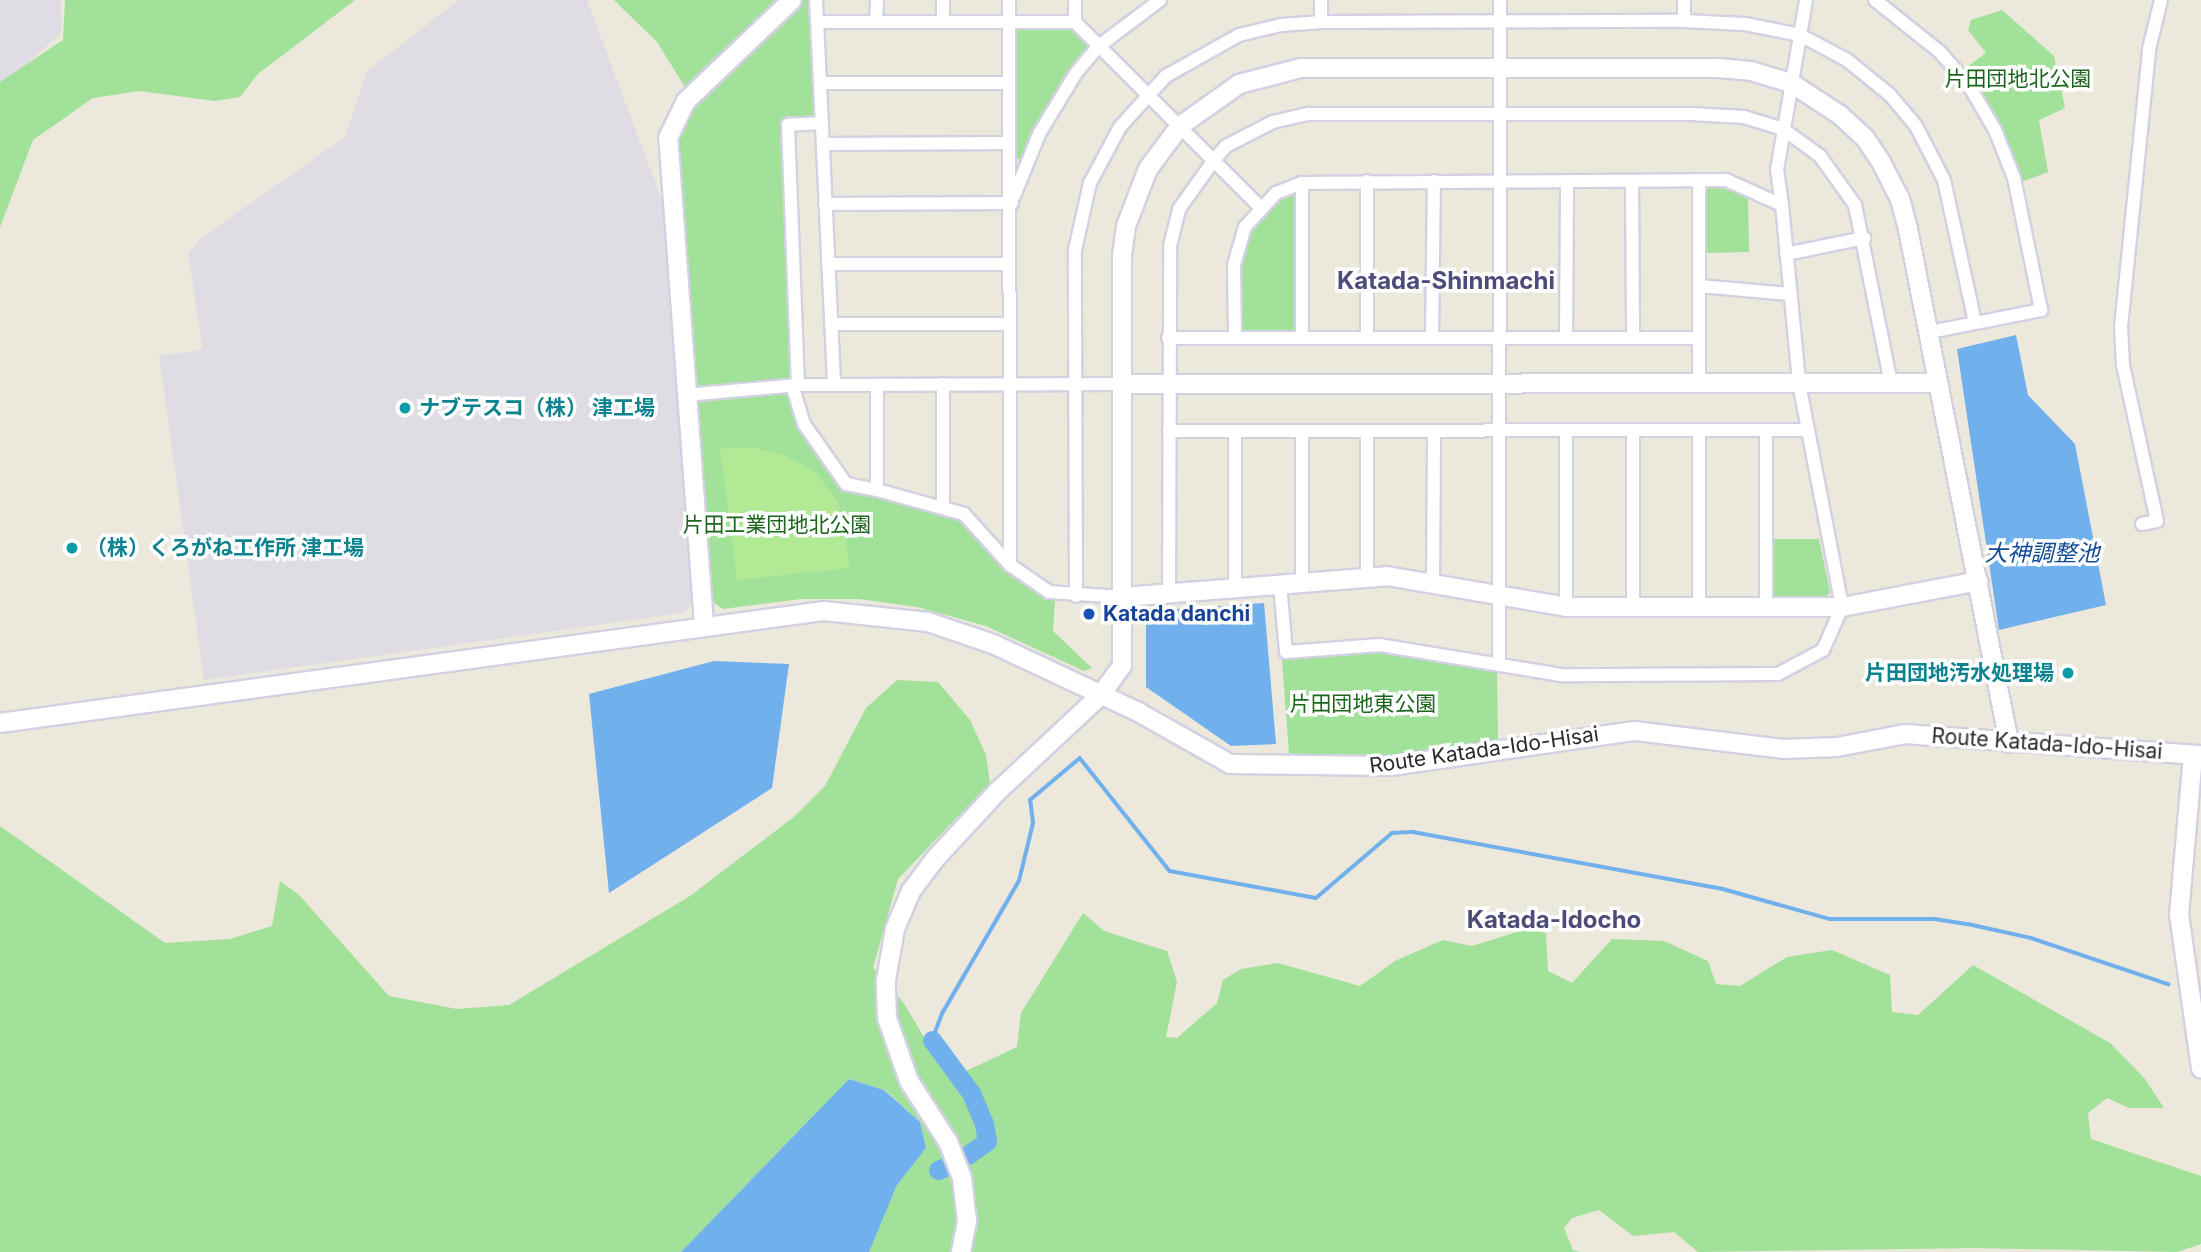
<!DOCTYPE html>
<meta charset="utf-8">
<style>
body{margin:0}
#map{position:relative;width:2201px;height:1252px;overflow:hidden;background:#ece8dc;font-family:Inter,"Noto Sans JP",sans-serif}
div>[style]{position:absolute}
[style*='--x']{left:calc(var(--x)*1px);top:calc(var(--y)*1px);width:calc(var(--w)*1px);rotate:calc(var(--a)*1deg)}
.industrial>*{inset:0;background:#e0dce4}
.green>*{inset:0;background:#a1e199}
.pitch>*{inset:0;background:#b2e995}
.water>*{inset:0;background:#70b0ec}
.stream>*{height:3.5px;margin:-1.75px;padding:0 1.75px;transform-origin:1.75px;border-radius:1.75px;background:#70b0ec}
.river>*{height:19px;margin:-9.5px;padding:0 9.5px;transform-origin:9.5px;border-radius:9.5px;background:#70b0ec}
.roads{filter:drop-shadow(2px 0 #d2d1e2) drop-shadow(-2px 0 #d2d1e2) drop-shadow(0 2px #d2d1e2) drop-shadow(0 -2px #d2d1e2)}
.street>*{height:12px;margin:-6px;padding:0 6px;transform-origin:6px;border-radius:6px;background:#fff}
.secondary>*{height:18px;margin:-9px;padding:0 9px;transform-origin:9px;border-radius:9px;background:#fff}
.dots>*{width:19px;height:19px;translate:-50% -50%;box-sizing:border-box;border:4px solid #fff;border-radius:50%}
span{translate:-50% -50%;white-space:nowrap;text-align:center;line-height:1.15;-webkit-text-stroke:7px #fff;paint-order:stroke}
.park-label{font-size:21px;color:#1b651c}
.culture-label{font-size:21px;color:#0d838f;font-weight:700}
.left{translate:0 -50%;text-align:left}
.right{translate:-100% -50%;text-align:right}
.transit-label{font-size:21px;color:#164399;font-weight:700}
.street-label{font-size:21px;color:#2a2a2a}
.water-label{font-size:23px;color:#104b98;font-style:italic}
.quarter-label{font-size:24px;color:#4d4b79;font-weight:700}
</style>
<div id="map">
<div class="industrial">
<div style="clip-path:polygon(0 0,61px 0,61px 33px,0 88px)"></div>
<div style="clip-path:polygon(459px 0,587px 0,666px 211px,695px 600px,683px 613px,204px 680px,159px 355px,198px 351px,202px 346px,188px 253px,201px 238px,345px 137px,367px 71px)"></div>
</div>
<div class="green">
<div style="clip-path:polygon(65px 0,355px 0,258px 74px,240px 97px,215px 101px,139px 91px,93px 98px,33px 140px,0 227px,0 82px,63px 40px)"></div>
<div style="clip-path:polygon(614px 0,812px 0,817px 113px,811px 119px,785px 120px,795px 374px,791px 396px,843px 487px,967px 523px,1020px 582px,1055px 600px,1053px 631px,1092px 668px,1084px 671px,986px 626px,917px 607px,859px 599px,801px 599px,723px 609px,707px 598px,677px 188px,677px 134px,695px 103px,657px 42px)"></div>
<div style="clip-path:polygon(2002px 10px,2054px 56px,2065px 108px,2039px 120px,2048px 172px,2021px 182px,2001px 129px,1963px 70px,1986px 53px,1968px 30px,1971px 20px)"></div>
<div style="clip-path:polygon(1020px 27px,1072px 28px,1089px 43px,1088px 52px,1055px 94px,1020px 159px,1015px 159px,1014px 34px)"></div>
<div style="clip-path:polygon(1710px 186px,1748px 194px,1749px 252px,1705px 253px,1705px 191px)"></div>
<div style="clip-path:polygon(1288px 194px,1297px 196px,1296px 326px,1292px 333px,1246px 333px,1240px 328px,1242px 250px,1250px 230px)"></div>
<div style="clip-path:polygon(1770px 539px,1819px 539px,1830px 592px,1825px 599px,1774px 601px,1770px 596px)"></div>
<div style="clip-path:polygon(1380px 651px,1497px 670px,1498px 740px,1387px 756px,1289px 754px,1282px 659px)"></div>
<div style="clip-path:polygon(897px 680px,938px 682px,970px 720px,986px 755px,990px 783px,898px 879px,873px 968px,903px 1002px,949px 1079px,1017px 1047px,1021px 1013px,1083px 913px,1104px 931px,1167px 951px,1177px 982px,1166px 1037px,1177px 1038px,1217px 1003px,1223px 980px,1241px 969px,1278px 963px,1360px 986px,1395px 961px,1443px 940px,1472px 946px,1527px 929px,1546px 933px,1548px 971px,1572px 983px,1612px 939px,1664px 941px,1708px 961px,1716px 984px,1740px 986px,1787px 957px,1832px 950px,1890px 975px,1892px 1012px,1918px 1015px,1973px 965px,2110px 1043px,2145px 1079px,2164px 1108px,2129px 1108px,2107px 1098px,2088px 1113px,2091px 1139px,2201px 1176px,2201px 1244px,2177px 1252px,1976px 1248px,1698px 1252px,1674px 1232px,1633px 1236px,1599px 1210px,1572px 1218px,1564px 1228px,1573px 1250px,1580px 1252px,869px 1252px,897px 1185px,926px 1148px,920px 1122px,885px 1090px,849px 1079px,681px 1252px,0 1252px,0 826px,165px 943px,230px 939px,272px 926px,280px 881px,299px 895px,389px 996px,457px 1009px,509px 1005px,690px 896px,795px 816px,825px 786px,866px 708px)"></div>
</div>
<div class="pitch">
<div style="clip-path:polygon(720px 448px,755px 448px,786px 456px,816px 472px,839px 505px,850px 568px,737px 580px)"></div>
</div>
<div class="water">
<div style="clip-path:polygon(2016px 335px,2028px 395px,2075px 444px,2106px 605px,1999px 630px,1957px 349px)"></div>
<div style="clip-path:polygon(1264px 603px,1276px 744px,1231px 746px,1146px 687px,1146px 611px)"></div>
<div style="clip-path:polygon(714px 661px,789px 664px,772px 788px,609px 893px,589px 694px)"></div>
<div style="clip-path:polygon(849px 1079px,884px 1090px,920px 1122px,926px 1148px,897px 1185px,869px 1252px,681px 1252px)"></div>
</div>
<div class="stream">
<div style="--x:2200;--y:992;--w:1;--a:0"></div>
<div style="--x:932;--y:1040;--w:30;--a:-69"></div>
<div style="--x:943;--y:1012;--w:151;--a:-59.9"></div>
<div style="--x:1019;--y:881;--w:60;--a:-76.4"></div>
<div style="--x:1033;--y:823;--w:23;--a:-97"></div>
<div style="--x:1030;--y:800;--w:65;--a:-40"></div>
<div style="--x:1080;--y:758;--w:144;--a:51.5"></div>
<div style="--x:1170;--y:871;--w:148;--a:10.5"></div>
<div style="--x:1316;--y:898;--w:100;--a:-40.5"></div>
<div style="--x:1392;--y:833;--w:21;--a:-3"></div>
<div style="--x:1413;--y:832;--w:315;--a:10.4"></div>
<div style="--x:1723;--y:889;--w:111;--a:15.7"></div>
<div style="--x:1830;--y:919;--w:105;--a:0"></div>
<div style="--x:1935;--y:919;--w:33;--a:9"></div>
<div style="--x:1968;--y:924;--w:65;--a:12.5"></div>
<div style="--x:2031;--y:938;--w:145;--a:18.6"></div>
</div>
<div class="river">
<div style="--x:932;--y:1040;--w:66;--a:53.7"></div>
<div style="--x:971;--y:1093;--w:34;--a:67"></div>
<div style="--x:984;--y:1124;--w:17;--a:80"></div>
<div style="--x:987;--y:1141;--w:24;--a:144"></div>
<div style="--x:938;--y:1170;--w:12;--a:-24"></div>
</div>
<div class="roads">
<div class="street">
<div style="--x:816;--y:0;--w:385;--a:87.3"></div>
<div style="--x:834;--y:385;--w:288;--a:-0.2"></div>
<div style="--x:1009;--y:0;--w:565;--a:89.9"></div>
<div style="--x:1075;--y:0;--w:22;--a:90"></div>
<div style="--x:1875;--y:0;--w:83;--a:38.7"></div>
<div style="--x:1940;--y:52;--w:43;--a:48.8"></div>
<div style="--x:1968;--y:84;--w:53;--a:59.6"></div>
<div style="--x:1995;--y:130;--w:52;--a:68.4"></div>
<div style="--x:2014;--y:178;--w:135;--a:78.4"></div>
<div style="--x:2041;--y:310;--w:113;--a:168.8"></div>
<div style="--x:876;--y:21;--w:21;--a:-87"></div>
<div style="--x:943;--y:21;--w:21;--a:-90"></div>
<div style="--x:1684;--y:21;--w:61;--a:2.8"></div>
<div style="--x:1745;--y:24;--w:56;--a:11.3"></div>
<div style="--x:1800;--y:35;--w:53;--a:28"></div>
<div style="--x:1847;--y:60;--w:55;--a:39.1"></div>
<div style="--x:1890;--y:95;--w:40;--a:50"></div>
<div style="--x:1916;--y:126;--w:61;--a:62.6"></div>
<div style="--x:1944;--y:180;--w:145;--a:77.7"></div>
<div style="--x:817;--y:22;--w:258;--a:0"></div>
<div style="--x:1075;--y:22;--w:262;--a:45"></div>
<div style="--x:1321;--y:22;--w:363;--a:-0.2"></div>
<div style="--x:1684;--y:21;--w:21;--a:-90"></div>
<div style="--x:820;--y:83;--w:189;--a:0"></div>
<div style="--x:822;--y:123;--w:34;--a:177"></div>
<div style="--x:788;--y:125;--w:260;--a:87.8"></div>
<div style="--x:798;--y:385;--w:36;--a:0"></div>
<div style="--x:823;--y:144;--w:186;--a:-0.3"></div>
<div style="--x:1632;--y:181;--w:157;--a:89.6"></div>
<div style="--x:1302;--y:183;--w:154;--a:90"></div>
<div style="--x:1014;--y:196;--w:67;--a:-68"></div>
<div style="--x:1039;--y:134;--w:71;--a:-58.8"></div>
<div style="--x:1076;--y:73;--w:35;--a:-50"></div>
<div style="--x:1099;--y:46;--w:76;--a:-37"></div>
<div style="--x:825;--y:204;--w:187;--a:-0.3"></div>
<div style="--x:1782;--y:205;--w:35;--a:-98"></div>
<div style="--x:1777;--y:170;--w:172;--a:-80.3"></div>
<div style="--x:1786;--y:254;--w:80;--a:-11.6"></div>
<div style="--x:828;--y:264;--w:180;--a:0"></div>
<div style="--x:1699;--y:286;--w:91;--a:5"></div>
<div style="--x:831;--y:324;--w:178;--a:0"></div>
<div style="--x:1235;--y:337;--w:72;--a:-90.8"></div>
<div style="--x:1234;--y:265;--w:40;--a:-74"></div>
<div style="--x:1245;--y:227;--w:46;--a:-47.6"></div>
<div style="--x:1276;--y:193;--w:28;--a:-21"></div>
<div style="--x:1302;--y:183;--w:424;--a:-0.4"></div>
<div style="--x:1726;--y:180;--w:61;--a:24.1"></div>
<div style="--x:1782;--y:205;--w:179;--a:84.5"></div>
<div style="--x:1799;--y:383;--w:48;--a:79.2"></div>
<div style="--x:1168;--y:338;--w:531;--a:0"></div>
<div style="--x:1367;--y:338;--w:157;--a:-90"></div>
<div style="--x:1432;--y:338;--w:157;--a:-89.3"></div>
<div style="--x:1566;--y:338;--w:157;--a:-89.6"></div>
<div style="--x:1699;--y:383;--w:203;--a:-90"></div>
<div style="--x:792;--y:385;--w:41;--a:72.9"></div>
<div style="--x:804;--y:424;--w:73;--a:55"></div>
<div style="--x:846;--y:484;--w:32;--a:11"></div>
<div style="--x:877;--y:385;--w:105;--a:90"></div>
<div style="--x:877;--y:490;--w:90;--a:15.4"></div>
<div style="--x:964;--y:514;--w:69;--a:48"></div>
<div style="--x:1010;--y:565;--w:47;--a:34.7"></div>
<div style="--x:1049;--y:592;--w:74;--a:3.9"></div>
<div style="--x:686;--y:395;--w:112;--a:-5.1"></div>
<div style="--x:1169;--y:431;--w:639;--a:-0.09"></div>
<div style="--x:1808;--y:430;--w:180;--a:79.1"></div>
<div style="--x:1842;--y:607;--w:47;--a:113.8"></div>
<div style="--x:1823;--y:650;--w:51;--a:151.9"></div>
<div style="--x:1778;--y:674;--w:217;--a:179.7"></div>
<div style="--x:1561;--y:675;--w:183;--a:-170.6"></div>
<div style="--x:1380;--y:645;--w:94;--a:175.7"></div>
<div style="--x:1286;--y:652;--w:67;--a:-95.1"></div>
<div style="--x:1235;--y:431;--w:157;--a:90"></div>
<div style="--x:1367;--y:431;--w:146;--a:90"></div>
<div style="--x:1633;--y:431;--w:176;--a:90"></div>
<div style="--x:1699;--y:431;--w:176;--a:90"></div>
<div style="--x:943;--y:506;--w:122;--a:-90"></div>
<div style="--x:2142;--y:524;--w:15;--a:-11"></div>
<div style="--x:2157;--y:521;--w:160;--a:-102.3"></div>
<div style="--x:2123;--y:365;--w:38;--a:-93"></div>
<div style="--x:2121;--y:327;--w:279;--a:-84.2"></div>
<div style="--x:2149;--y:49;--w:50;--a:-76.2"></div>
<div style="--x:1302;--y:583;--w:152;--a:-90"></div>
<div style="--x:1433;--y:584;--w:153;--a:-89.6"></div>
<div style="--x:1169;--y:594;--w:348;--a:-89.8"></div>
<div style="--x:1170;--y:246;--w:38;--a:-76"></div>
<div style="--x:1179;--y:209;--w:60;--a:-54.5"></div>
<div style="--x:1214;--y:160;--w:18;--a:-49"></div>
<div style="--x:1226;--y:146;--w:53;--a:-27.1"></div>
<div style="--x:1273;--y:122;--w:37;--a:-13"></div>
<div style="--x:1309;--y:114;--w:383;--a:0"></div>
<div style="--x:1692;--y:114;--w:52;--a:3.3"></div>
<div style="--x:1744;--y:117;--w:41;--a:17.1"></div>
<div style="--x:1783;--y:129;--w:46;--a:36.1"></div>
<div style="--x:1820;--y:156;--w:60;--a:54.5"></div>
<div style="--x:1855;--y:205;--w:182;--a:78.6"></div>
<div style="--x:1076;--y:596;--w:346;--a:-90.2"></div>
<div style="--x:1075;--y:250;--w:69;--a:-77.4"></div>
<div style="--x:1090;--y:183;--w:64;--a:-61.8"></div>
<div style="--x:1120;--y:127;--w:69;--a:-48"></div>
<div style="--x:1166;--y:76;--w:84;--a:-29.3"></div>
<div style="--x:1239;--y:35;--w:43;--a:-13.4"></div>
<div style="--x:1281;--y:25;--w:40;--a:-4.3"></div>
<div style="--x:1321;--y:22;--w:22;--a:-90"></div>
<div style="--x:1566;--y:607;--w:176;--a:-90"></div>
<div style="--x:1766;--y:607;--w:176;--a:-90"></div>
<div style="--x:1499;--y:665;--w:665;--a:-89.91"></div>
</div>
<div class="secondary">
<div style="--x:1122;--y:384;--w:815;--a:-0.07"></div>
<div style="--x:1123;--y:597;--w:265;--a:-4.5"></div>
<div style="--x:1387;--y:576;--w:182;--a:9.8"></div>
<div style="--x:1566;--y:607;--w:276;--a:0"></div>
<div style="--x:1842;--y:607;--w:139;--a:-10.7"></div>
<div style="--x:704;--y:624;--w:487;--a:-94.2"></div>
<div style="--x:668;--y:138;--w:41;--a:-64.1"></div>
<div style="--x:686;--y:101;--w:146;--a:-43.6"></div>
<div style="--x:0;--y:723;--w:832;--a:-7.74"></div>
<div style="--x:824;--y:611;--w:105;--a:6"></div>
<div style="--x:928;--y:622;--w:69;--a:18.7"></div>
<div style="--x:993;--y:644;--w:162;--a:25.1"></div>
<div style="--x:1140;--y:713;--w:103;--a:29.5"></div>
<div style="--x:1230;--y:764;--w:161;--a:0.7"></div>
<div style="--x:1391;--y:766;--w:246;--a:-8.2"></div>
<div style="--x:1635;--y:731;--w:149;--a:6.9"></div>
<div style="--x:1783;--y:749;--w:54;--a:-2.1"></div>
<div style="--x:1837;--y:747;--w:69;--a:-10.8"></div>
<div style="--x:1905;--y:734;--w:297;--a:4.1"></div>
<div style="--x:2193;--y:755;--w:160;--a:95"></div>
<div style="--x:2179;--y:914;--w:156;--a:81.9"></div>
<div style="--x:961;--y:1252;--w:32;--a:-79"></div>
<div style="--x:967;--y:1221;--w:43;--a:-96.6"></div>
<div style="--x:962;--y:1178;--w:39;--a:-111"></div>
<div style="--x:948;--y:1142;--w:72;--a:-122.6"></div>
<div style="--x:909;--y:1081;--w:67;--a:-109.2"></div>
<div style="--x:887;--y:1018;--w:38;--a:-92"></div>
<div style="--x:886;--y:980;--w:52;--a:-80"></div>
<div style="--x:895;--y:929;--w:41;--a:-67.2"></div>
<div style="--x:911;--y:891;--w:39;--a:-53"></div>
<div style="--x:934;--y:860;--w:94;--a:-47.2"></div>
<div style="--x:998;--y:791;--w:139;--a:-43"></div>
<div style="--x:1100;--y:696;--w:37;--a:-54"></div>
<div style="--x:1122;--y:666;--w:411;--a:-90"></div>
<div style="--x:1122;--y:255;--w:29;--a:-82"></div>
<div style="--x:1126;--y:226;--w:61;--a:-68.9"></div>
<div style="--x:1148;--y:169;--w:54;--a:-53.3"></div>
<div style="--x:1180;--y:126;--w:72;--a:-35.4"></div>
<div style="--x:1239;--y:84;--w:64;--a:-14.5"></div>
<div style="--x:1301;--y:68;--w:417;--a:0"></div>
<div style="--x:1718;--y:68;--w:33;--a:5"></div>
<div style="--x:1751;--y:71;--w:42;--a:16.7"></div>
<div style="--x:1791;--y:83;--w:59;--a:33.1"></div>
<div style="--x:1840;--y:115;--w:34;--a:43"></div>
<div style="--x:1865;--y:138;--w:29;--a:56"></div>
<div style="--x:1881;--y:162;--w:42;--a:62.8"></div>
<div style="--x:1900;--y:199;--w:31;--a:75"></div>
<div style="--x:1908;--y:229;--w:524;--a:78.88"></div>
</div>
</div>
<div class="dots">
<div style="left:405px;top:408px;background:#0f9aa8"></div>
<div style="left:72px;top:548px;background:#0f9aa8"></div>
<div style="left:1089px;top:614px;background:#1a4fb4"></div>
<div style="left:2068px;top:673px;background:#0f9aa8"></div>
</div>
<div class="park-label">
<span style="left:2018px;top:79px">片田団地北公園</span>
<span style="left:777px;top:525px">片田工業団地北公園</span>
<span style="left:1363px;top:704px">片田団地東公園</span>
</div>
<div class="culture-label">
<span class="left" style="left:419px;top:408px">ナブテスコ（株） 津工場</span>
<span class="left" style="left:86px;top:548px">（株）くろがね工作所 津工場</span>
<span class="right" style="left:2054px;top:673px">片田団地汚水処理場</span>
</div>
<div class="transit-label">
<span class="left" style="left:1103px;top:614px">Katada danchi</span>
</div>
<div class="street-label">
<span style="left:2047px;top:744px;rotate:4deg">Route Katada-Ido-Hisai</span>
<span style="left:1484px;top:750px;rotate:-8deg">Route Katada-Ido-Hisai</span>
</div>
<div class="water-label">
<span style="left:2042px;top:553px">大神調整池</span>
</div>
<div class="quarter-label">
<span style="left:1446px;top:281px">Katada-Shinmachi</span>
<span style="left:1554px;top:920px">Katada-Idocho</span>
</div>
</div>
